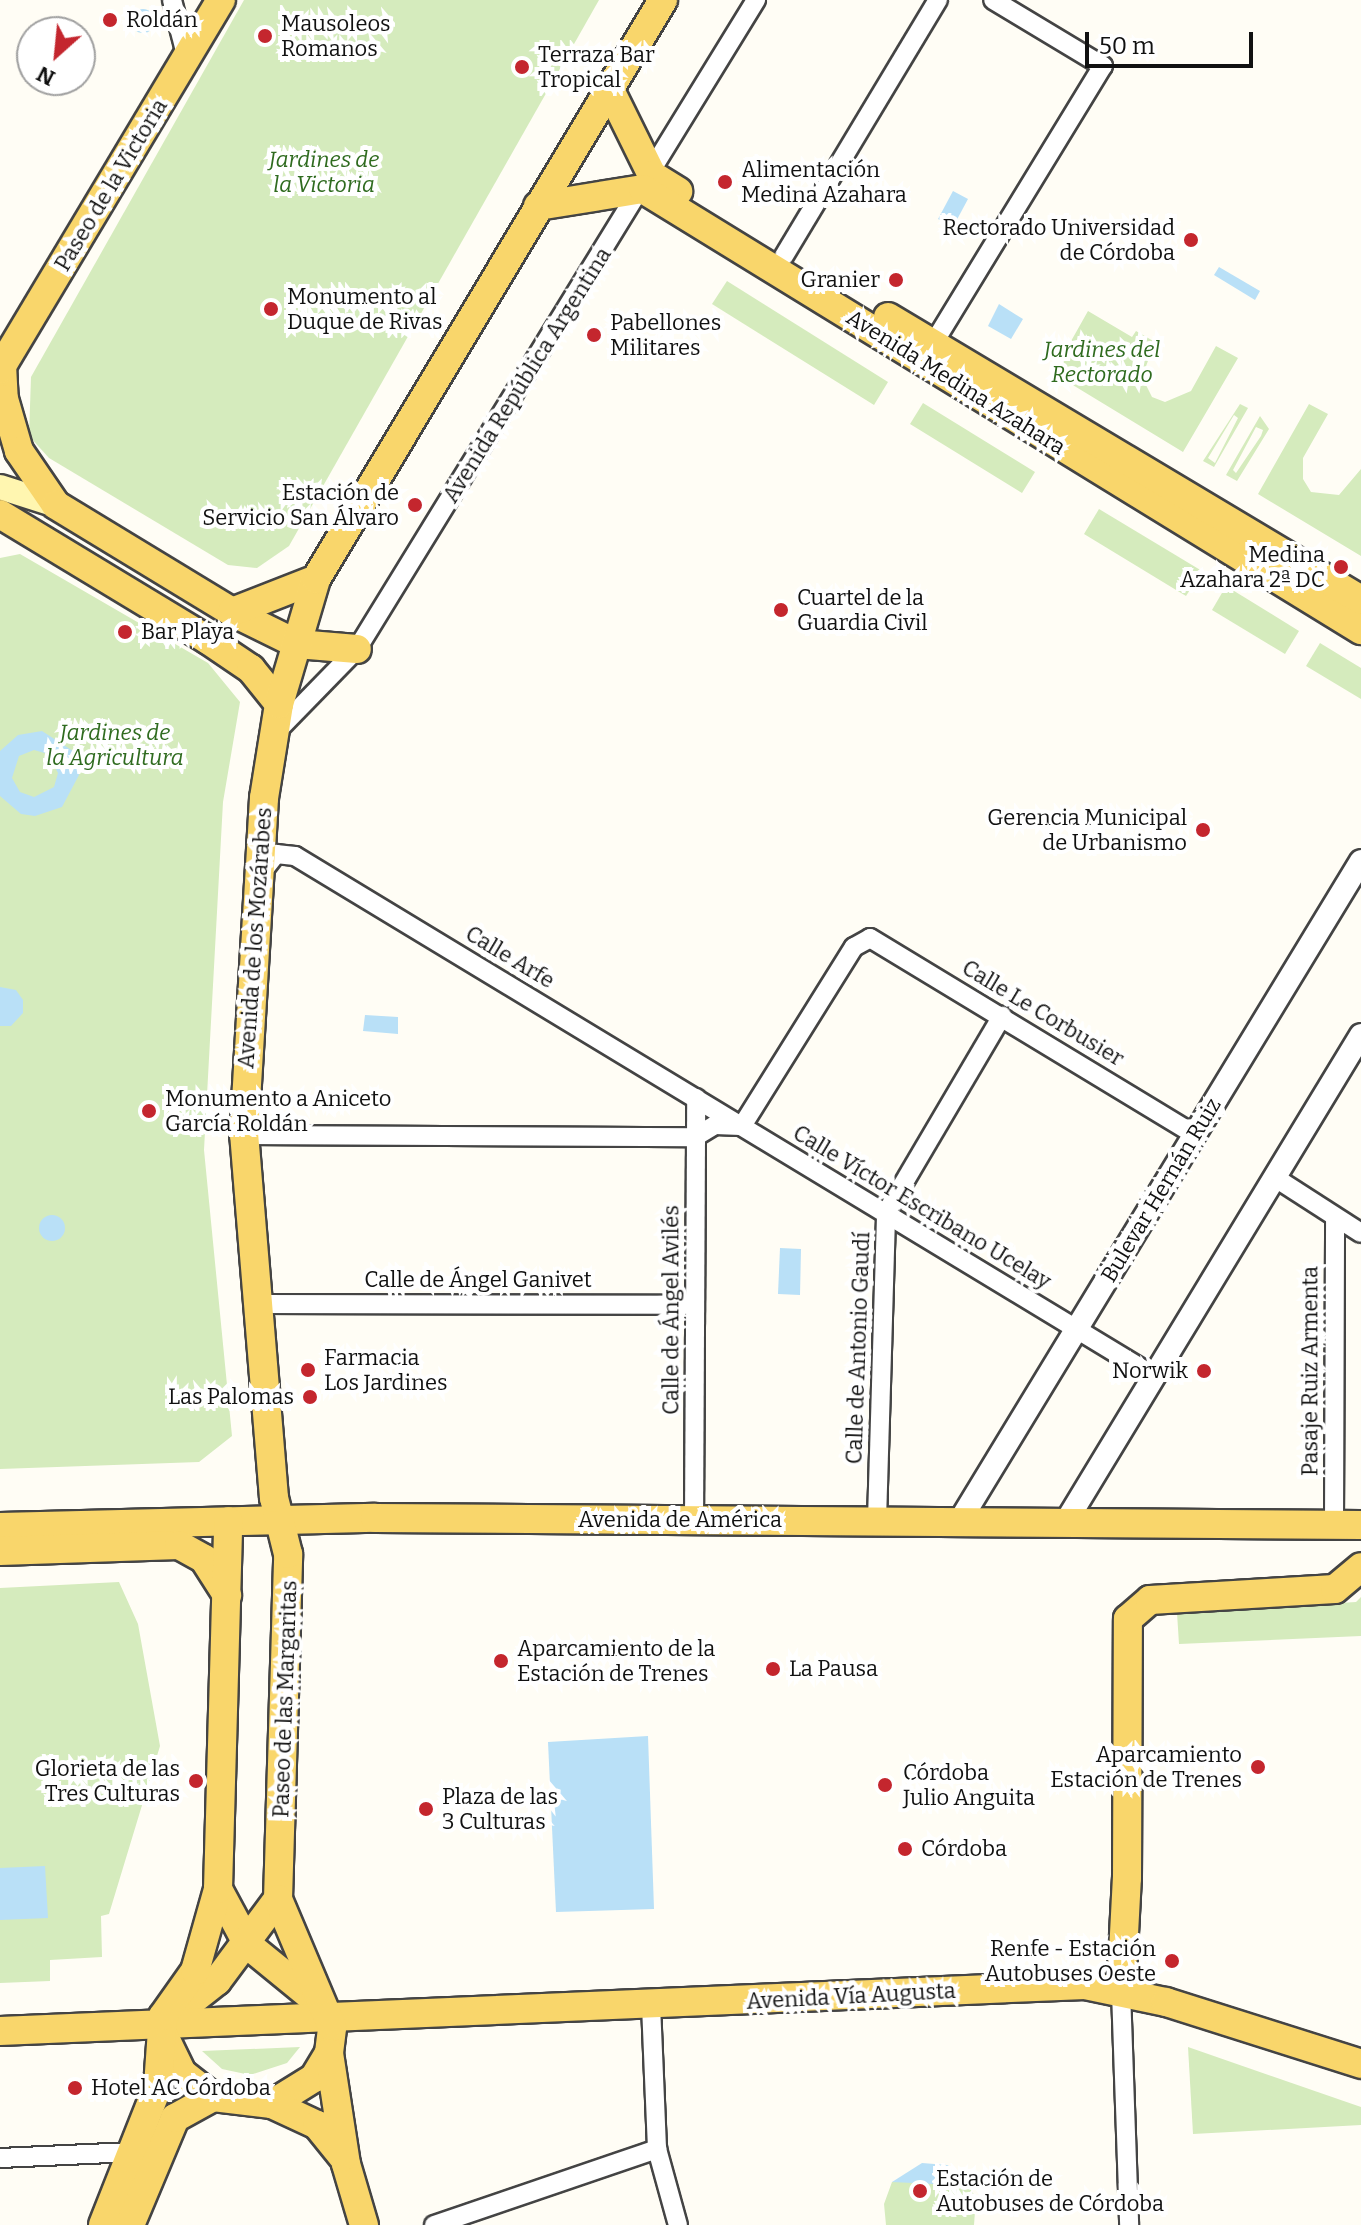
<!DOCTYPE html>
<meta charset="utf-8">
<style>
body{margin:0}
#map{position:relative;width:1361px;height:2225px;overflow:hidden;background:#fffdf5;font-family:Bitter,serif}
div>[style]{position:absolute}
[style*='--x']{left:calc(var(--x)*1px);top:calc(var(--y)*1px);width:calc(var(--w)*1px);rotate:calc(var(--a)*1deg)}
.green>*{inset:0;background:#d5ebbd}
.water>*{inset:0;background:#b9e0f7}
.round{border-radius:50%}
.roads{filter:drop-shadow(2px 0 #444) drop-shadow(-2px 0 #444) drop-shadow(0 2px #444) drop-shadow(0 -2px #444)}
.minor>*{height:18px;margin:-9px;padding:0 9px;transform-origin:9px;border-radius:9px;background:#fff}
.tertiary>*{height:22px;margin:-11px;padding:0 11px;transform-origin:11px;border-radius:11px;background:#fff}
.secondary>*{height:24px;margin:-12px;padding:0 12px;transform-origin:12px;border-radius:12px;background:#fff6b0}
.primary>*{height:28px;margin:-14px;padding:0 14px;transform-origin:14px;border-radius:14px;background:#f9d66b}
.dots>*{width:22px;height:22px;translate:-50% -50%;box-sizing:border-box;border:4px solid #fff;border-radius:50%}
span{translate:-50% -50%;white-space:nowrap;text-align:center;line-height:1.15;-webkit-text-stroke:8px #fff;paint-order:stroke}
.poi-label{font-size:22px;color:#111}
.left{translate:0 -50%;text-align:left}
.right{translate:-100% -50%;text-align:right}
.park-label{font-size:22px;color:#2f6b1f;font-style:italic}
.street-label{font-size:22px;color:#111}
.north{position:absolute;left:16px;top:16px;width:80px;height:80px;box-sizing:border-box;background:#fff;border:2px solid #a0a0a0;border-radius:50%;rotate:207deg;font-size:22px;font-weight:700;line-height:32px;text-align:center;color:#111}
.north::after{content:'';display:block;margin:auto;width:28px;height:36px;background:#c4262e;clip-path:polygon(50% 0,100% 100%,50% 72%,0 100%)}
.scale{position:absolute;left:1085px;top:32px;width:168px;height:36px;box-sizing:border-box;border:4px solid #111;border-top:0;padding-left:10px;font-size:24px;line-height:28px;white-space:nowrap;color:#111;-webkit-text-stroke:6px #fff;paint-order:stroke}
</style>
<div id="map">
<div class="green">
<div style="clip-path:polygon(244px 0,599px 0,289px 546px,257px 568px,228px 565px,49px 458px,29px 436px,31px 377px)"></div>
<div style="clip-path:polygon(727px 281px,888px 382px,874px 405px,712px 304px)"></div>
<div style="clip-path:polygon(1088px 311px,1132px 337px,1136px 331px,1155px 342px,1142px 377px,1152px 397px,1165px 402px,1191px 391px,1216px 346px,1238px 358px,1183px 452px,1053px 373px)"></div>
<div style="clip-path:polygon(923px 403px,1035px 472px,1022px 493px,910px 424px)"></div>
<div style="clip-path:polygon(evenodd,1240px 404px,1248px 408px,1214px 467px,1203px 461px,1240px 404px,1234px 415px,1238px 418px,1215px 463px,1208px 458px,1234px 415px)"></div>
<div style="clip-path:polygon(1309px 404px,1328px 414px,1303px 458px,1303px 479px,1311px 492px,1339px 495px,1361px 469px,1361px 556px,1258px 494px)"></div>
<div style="clip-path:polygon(evenodd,1260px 416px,1269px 429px,1237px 481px,1226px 475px,1260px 416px,1256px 427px,1263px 430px,1261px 436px,1236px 473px,1233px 470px,1256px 427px)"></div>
<div style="clip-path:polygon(1099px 509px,1202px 571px,1186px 596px,1084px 534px)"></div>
<div style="clip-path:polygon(20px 554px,208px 663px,240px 702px,223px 802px,204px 1150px,232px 1436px,199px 1462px,0 1469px,0 558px)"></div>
<div style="clip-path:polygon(1226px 586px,1299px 631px,1285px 654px,1212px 610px)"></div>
<div style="clip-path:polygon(1320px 643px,1361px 668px,1361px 699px,1306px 666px)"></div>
<div style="clip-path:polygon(119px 1582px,138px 1624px,160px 1746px,109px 1914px,101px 1916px,102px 1957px,50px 1960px,50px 1981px,0 1983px,0 1588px)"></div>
<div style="clip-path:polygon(1361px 1597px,1361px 1636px,1179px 1644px,1177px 1613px,1356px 1602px)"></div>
<div style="clip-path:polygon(300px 2047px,287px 2063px,250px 2075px,222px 2069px,202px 2051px)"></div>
<div style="clip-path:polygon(1188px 2047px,1361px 2107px,1361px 2125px,1193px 2134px)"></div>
<div style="clip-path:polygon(960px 2172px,976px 2198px,974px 2225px,886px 2225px,884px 2204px,892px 2182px,951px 2179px)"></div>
</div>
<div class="water">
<div class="round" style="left:131px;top:9px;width:24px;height:24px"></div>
<div style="clip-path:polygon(953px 191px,968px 199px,953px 227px,938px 219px)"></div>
<div style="clip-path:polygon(1219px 267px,1260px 291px,1255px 300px,1214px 275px)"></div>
<div style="clip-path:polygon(999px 304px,1023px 319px,1011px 339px,988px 326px)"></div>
<div style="clip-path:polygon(evenodd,42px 731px,73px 751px,79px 775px,62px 807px,35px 816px,21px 814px,0 796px,0 751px,18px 735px,42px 731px,34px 750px,48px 754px,58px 773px,54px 787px,34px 797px,20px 792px,12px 778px,19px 756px,34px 750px)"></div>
<div style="clip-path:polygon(0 987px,16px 990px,23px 1000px,23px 1013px,11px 1026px,0 1026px)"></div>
<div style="clip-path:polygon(365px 1015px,398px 1017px,398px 1034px,363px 1031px)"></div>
<div class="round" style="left:39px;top:1215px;width:26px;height:26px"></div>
<div style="clip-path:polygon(780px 1248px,801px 1249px,800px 1295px,778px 1294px)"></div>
<div style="clip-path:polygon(648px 1736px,654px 1909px,556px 1912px,548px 1742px)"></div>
<div style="clip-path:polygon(45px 1866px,48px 1918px,0 1920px,0 1868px)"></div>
<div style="clip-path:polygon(922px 2163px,947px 2165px,960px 2172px,933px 2184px,892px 2182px)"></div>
</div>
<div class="roads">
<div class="minor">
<div style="--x:172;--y:0;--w:61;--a:75.7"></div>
<div style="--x:784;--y:256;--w:299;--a:-59"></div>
<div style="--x:933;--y:344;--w:326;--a:-58.6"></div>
<div style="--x:1103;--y:66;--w:128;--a:-149"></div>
<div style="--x:275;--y:733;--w:117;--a:-45.7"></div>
<div style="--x:357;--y:649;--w:762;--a:-58.42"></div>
<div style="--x:262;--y:872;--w:23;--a:-52"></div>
<div style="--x:276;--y:854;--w:19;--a:6"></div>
<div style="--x:295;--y:856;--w:1004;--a:31.19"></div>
<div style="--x:742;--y:1126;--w:211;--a:-58"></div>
<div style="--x:854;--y:947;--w:18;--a:-29"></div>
<div style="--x:870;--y:938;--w:380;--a:31.2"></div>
<div style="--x:244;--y:1135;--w:451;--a:0.3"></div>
<div style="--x:695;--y:1137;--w:23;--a:-31"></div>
<div style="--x:715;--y:1125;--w:26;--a:2"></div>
<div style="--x:1274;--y:1177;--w:103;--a:32.8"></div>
<div style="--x:260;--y:1304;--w:435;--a:0.1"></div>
<div style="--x:877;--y:1520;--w:307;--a:-88.3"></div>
<div style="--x:886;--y:1213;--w:229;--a:-59.5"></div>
<div style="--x:694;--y:1521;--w:423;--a:-89.7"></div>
<div style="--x:1334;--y:1524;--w:307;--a:-89.8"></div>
<div style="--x:1121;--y:1991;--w:234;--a:88"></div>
<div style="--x:651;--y:2005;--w:144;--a:87.6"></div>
<div style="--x:657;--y:2149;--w:79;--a:74.6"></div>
<div style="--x:0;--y:2158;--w:133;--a:-2.6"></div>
<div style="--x:434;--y:2225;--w:236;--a:-18.8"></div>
</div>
<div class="tertiary">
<div style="--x:961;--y:1519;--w:770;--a:-58.7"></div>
<div style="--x:1067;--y:1520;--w:567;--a:-58.78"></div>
</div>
<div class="secondary">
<div style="--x:0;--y:487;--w:59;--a:17.8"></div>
</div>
<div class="primary">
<div style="--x:609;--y:88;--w:97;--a:63.7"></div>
<div style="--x:652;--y:175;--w:31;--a:32"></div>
<div style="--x:538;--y:206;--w:106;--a:-9.2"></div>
<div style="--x:643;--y:189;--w:843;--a:31.56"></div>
<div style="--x:888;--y:317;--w:551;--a:30.89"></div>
<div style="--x:2;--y:365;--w:34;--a:87"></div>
<div style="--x:4;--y:399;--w:54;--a:73.9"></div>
<div style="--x:19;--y:451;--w:65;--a:55.6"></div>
<div style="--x:56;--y:505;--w:206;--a:31.3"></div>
<div style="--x:232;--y:612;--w:72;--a:26.2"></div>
<div style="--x:297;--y:644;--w:60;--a:4.8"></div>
<div style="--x:0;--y:369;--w:430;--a:-59.1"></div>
<div style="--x:0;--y:514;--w:243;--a:31.2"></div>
<div style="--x:208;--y:640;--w:52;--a:34"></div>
<div style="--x:251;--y:669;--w:45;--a:51.3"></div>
<div style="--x:232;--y:612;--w:90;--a:-21.4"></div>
<div style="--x:0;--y:1527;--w:375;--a:-1.4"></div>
<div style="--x:375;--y:1518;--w:986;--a:0.41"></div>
<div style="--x:0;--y:1551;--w:179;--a:-1.9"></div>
<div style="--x:179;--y:1545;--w:29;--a:29"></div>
<div style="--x:204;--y:1559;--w:43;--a:57.4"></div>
<div style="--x:218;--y:1889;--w:64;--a:61.8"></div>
<div style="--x:248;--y:1945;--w:90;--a:39.2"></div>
<div style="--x:1121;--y:1991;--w:113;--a:-87"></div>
<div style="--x:1127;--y:1878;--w:259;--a:-89.8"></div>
<div style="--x:1128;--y:1619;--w:29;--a:-41"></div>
<div style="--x:1150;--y:1600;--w:185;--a:-3.4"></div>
<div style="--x:1335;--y:1589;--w:34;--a:-40"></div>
<div style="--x:161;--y:2025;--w:71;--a:-38.2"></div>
<div style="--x:217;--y:1981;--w:102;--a:-53.4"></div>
<div style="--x:278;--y:1899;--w:345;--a:-88.3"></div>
<div style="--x:288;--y:1554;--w:58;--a:-104"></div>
<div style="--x:274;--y:1498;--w:364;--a:-94.7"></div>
<div style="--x:244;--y:1135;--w:338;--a:-86.6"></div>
<div style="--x:264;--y:798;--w:95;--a:-80.9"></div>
<div style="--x:279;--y:704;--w:130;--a:-73.5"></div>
<div style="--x:316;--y:579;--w:675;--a:-59.07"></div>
<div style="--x:0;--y:2031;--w:1086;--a:-2.43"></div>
<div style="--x:1085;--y:1985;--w:83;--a:11.9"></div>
<div style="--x:1166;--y:2002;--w:205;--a:17.6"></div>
<div style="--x:163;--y:2034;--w:43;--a:64"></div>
<div style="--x:182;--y:2073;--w:39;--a:38"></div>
<div style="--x:213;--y:2097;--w:59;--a:6.8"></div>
<div style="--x:272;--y:2104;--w:49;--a:-31.8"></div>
<div style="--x:314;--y:2078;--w:29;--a:-59"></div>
<div style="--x:329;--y:2053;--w:26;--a:-83"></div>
<div style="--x:332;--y:2027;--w:139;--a:-112.9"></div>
<div style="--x:329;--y:2053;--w:112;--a:81.3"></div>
<div style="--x:346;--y:2164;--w:64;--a:73.6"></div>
<div style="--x:272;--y:2104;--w:50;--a:25"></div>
<div style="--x:317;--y:2125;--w:41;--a:50.9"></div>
<div style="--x:103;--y:2225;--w:149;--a:-68.4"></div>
<div style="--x:158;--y:2086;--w:70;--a:-85.9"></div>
<div style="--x:163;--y:2016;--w:55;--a:-54.6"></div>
<div style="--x:195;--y:1971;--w:85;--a:-74.3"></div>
<div style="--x:218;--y:1889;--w:368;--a:-88.4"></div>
<div style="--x:130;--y:2225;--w:116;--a:-67.2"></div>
<div style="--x:175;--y:2118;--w:43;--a:-28.9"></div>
</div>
</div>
<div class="dots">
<div style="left:110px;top:20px;background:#c4262e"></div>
<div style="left:265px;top:36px;background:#c4262e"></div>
<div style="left:522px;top:67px;background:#c4262e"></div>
<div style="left:725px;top:182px;background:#c4262e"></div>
<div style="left:1191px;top:240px;background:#c4262e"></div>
<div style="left:896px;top:280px;background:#c4262e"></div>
<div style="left:271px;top:309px;background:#c4262e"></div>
<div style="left:594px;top:335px;background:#c4262e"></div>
<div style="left:415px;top:505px;background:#c4262e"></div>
<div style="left:1341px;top:567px;background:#c4262e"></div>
<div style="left:781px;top:610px;background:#c4262e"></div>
<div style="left:125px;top:632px;background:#c4262e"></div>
<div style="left:1203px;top:830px;background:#c4262e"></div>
<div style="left:149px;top:1111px;background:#c4262e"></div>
<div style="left:308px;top:1370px;background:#c4262e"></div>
<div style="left:1204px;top:1371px;background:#c4262e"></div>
<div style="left:310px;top:1397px;background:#c4262e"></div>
<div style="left:501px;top:1661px;background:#c4262e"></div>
<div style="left:773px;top:1669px;background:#c4262e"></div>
<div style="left:1258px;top:1767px;background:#c4262e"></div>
<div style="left:196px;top:1781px;background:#c4262e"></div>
<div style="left:885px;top:1785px;background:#c4262e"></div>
<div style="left:426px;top:1809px;background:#c4262e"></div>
<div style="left:905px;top:1849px;background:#c4262e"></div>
<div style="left:1172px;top:1961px;background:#c4262e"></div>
<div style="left:75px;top:2088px;background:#c4262e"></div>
<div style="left:920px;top:2191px;background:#c4262e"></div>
</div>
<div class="poi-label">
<span class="left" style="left:126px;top:20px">Roldán</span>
<span class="left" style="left:281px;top:36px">Mausoleos<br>Romanos</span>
<span class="left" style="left:538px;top:67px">Terraza Bar<br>Tropical</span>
<span class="left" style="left:741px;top:182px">Alimentación<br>Medina Azahara</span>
<span class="right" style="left:1175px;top:240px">Rectorado Universidad<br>de Córdoba</span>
<span class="right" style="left:880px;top:280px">Granier</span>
<span class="left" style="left:287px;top:309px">Monumento al<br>Duque de Rivas</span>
<span class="left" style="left:610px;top:335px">Pabellones<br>Militares</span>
<span class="right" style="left:399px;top:505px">Estación de<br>Servicio San Álvaro</span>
<span class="right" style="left:1325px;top:567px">Medina<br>Azahara 2ª DC</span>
<span class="left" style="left:797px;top:610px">Cuartel de la<br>Guardia Civil</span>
<span class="left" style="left:141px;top:632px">Bar Playa</span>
<span class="right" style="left:1187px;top:830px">Gerencia Municipal<br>de Urbanismo</span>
<span class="left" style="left:165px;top:1111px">Monumento a Aniceto<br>García Roldán</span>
<span class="left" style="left:324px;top:1370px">Farmacia<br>Los Jardines</span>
<span class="right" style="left:1188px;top:1371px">Norwik</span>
<span class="right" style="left:294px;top:1397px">Las Palomas</span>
<span class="left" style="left:517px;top:1661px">Aparcamiento de la<br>Estación de Trenes</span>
<span class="left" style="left:789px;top:1669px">La Pausa</span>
<span class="right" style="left:1242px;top:1767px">Aparcamiento<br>Estación de Trenes</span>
<span class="right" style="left:180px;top:1781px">Glorieta de las<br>Tres Culturas</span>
<span class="left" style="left:903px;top:1785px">Córdoba<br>Julio Anguita</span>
<span class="left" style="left:442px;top:1809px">Plaza de las<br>3 Culturas</span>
<span class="left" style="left:921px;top:1849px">Córdoba</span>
<span class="right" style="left:1156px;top:1961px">Renfe - Estación<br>Autobuses Oeste</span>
<span class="left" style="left:91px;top:2088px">Hotel AC Córdoba</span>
<span class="left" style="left:936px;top:2191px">Estación de<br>Autobuses de Córdoba</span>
</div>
<div class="park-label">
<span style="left:324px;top:172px">Jardines de<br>la Victoria</span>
<span style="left:1102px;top:362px">Jardines del<br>Rectorado</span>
<span style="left:115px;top:745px">Jardines de<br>la Agricultura</span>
</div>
<div class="street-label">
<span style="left:111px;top:185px;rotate:-59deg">Paseo de la Victoria</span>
<span style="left:527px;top:375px;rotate:-58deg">Avenida República Argentina</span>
<span style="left:956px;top:382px;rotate:32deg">Avenida Medina Azahara</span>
<span style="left:255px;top:938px;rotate:-86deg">Avenida de los Mozárabes</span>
<span style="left:510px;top:957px;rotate:31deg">Calle Arfe</span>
<span style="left:1043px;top:1013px;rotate:31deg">Calle Le Corbusier</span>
<span style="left:1161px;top:1190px;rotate:-59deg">Bulevar Hernán Ruiz</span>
<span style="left:922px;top:1207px;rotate:31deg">Calle Víctor Escribano Ucelay</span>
<span style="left:478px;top:1280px">Calle de Ángel Ganivet</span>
<span style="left:671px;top:1310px;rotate:-90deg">Calle de Ángel Avilés</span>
<span style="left:858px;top:1348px;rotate:-88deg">Calle de Antonio Gaudí</span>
<span style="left:1310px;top:1371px;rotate:-90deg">Pasaje Ruiz Armenta</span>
<span style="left:680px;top:1520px">Avenida de América</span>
<span style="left:285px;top:1699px;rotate:-88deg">Paseo de las Margaritas</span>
<span style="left:851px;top:1996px;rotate:-3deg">Avenida Vía Augusta</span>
</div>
<div class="north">N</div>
<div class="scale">50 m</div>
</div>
